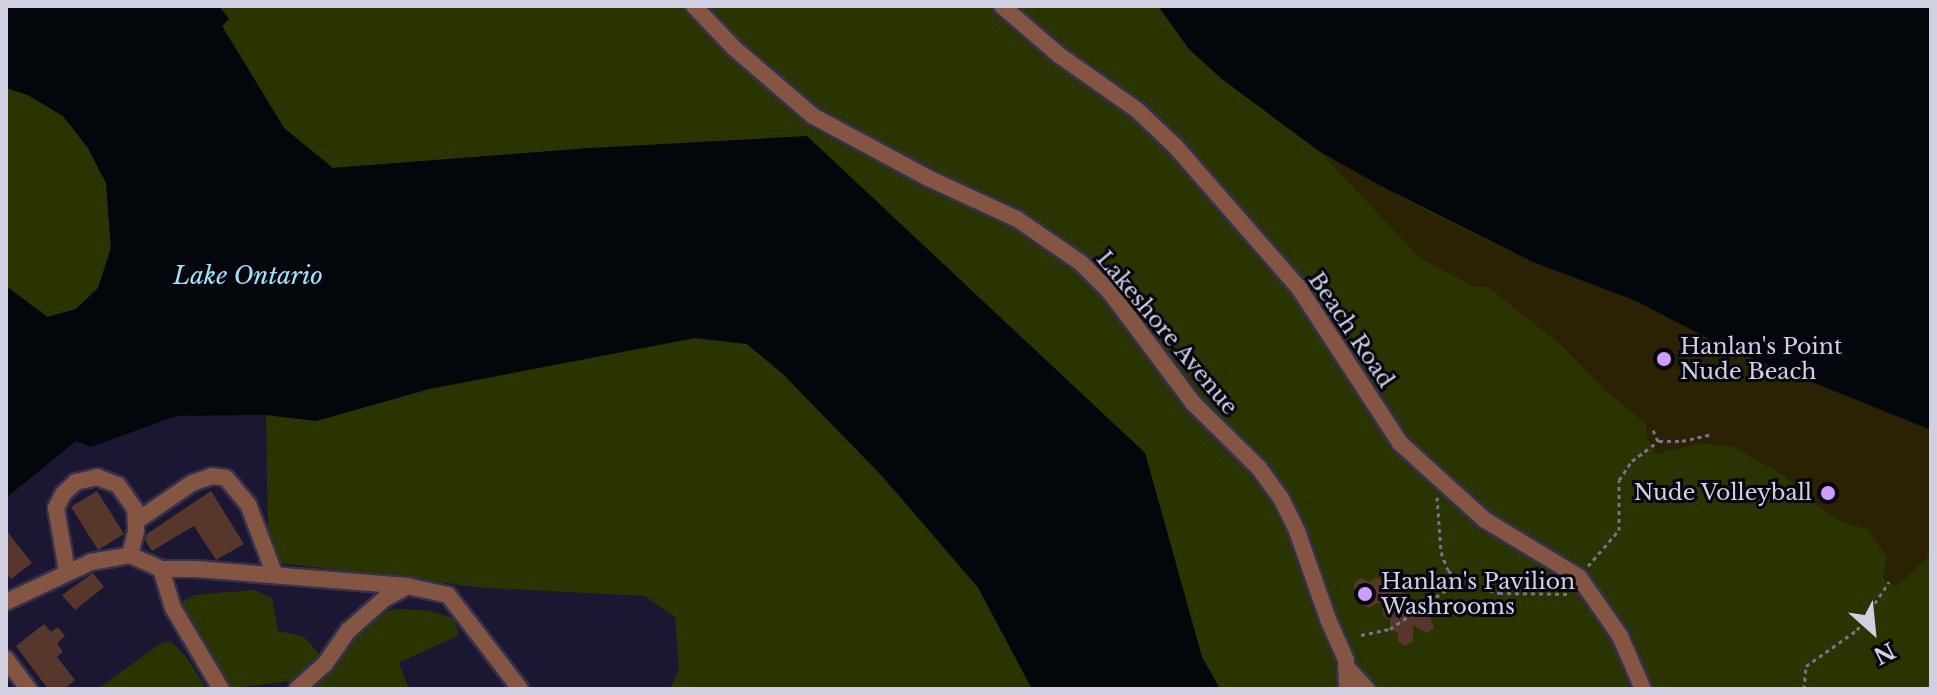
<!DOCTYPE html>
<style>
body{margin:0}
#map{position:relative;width:1937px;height:695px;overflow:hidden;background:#1b1732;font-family:"Libre Baskerville",serif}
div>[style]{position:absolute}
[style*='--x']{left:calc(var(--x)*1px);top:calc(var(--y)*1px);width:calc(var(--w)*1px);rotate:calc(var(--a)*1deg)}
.green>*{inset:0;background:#2a3401}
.sand>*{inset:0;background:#2a2202}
.water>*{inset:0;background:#01070a}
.building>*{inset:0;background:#57372c}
.path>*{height:3px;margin-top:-1.5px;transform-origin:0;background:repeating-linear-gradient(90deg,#76738a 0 4px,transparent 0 8px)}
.roads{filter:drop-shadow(2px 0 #34314b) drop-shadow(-2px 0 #34314b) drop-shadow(0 2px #34314b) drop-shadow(0 -2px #34314b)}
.minor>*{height:16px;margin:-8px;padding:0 8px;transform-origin:8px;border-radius:8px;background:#845543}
.dots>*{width:22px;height:22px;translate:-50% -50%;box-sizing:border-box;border:4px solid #06050f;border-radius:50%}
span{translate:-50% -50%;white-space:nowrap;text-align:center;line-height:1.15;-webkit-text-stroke:6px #06050f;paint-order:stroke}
.street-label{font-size:22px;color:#d1d0e2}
.poi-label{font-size:22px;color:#d1d0e2}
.left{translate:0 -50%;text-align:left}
.right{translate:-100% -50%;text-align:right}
.water-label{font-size:24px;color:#9fe4f8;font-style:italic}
.frame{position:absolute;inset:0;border:8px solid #d1d0e2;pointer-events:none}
.north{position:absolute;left:1833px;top:591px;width:80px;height:80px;-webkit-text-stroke:6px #06050f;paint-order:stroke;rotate:153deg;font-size:22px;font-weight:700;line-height:32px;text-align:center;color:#d1d0e2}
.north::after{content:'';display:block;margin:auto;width:28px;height:36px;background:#d1d0e2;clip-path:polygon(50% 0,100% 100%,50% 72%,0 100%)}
</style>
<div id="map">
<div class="green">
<div style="clip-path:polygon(219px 6px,1158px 6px,1189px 49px,1222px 79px,1319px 151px,1379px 185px,1533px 262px,1675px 321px,1725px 347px,1931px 430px,1931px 689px,1220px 689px,1202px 657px,1145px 453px,1011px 328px,590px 148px,332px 168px,284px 128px,222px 26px,228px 19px)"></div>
<div style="clip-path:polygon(6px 88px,28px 95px,63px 116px,88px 148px,106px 183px,111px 248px,98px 288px,76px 309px,48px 317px,6px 286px)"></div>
<div style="clip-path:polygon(695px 338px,747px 344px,783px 374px,882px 476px,978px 588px,1032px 689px,670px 689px,679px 670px,675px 617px,645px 596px,486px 588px,279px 563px,268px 534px,266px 415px,316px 421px,429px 389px)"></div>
<div style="clip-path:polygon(254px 590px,272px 598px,278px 631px,303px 636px,323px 658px,297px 680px,230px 689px,206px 657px,180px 602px,195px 595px)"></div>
<div style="clip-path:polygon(393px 609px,425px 610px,454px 618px,459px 635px,399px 663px,409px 689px,314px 689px,366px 622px)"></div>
<div style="clip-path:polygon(171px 641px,187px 658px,207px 689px,98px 688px,163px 642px)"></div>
</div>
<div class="sand">
<div style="clip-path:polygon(1319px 151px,1427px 211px,1533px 262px,1634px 300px,1725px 347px,1931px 430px,1931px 554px,1896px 587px,1883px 579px,1887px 557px,1867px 529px,1841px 522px,1809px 499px,1783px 475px,1733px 447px,1702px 443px,1655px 454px,1646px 435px,1646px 424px,1607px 392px,1561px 345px,1488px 287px,1475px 287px,1421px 259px)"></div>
</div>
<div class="water">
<div style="clip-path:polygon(6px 6px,219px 6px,229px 19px,222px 26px,284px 128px,333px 168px,590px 148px,807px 136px,1145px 453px,1202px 657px,1220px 689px,1032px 689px,978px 587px,882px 476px,783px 374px,747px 344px,695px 338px,429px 389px,316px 421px,266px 415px,176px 416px,91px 447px,76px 441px,6px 498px,6px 286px,47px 317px,76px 309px,98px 288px,111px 248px,106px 183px,88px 148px,63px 116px,28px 95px,6px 88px)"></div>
<div style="clip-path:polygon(1158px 6px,1931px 6px,1931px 430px,1725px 347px,1634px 300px,1533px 262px,1379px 185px,1319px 151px,1222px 79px,1189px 49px)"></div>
</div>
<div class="building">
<div style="clip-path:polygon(97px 491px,124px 534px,98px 550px,71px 507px)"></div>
<div style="clip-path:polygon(211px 491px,244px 544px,216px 560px,194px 526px,152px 551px,145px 540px,147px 534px)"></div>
<div style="clip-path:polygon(6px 530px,32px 563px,11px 579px,6px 573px)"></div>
<div style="clip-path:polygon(93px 573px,104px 587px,75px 610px,62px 595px)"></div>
<div style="clip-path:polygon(1361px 578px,1369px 582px,1376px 578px,1397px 582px,1397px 589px,1407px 596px,1407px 610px,1420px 603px,1426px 607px,1434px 628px,1427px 633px,1413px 625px,1413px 641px,1405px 646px,1398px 641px,1398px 633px,1390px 629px,1390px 620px,1383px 616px,1383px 600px,1369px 608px,1361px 604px,1362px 596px,1354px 591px,1354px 583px)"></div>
<div style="clip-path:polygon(44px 624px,51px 632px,58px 627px,65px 636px,57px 643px,63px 652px,57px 657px,75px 680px,64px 689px,48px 689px,16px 646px)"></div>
</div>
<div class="path">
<div style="--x:1653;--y:430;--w:12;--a:66"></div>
<div style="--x:1437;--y:497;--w:55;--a:85.8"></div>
<div style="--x:1441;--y:552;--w:19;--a:69"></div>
<div style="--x:1448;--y:570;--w:16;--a:45"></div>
<div style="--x:1459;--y:581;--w:42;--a:16.7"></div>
<div style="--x:1499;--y:593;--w:72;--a:0.8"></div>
<div style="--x:1588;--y:566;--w:48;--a:-49.3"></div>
<div style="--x:1619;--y:530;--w:50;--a:-90"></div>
<div style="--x:1619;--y:480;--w:23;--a:-56"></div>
<div style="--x:1632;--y:461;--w:34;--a:-37"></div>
<div style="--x:1659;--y:441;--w:23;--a:0"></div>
<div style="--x:1682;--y:441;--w:31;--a:-13"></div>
<div style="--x:1361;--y:635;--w:30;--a:-12"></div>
<div style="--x:1390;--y:629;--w:84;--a:-34.8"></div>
<div style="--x:1804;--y:689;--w:23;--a:-85"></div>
<div style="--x:1806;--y:666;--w:62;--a:-35.2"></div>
<div style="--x:1857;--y:630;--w:58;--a:-56.3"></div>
</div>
<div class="roads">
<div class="minor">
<div style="--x:694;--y:6;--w:58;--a:46.4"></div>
<div style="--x:734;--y:48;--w:104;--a:40.7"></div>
<div style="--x:813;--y:116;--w:131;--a:28.3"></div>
<div style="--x:928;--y:178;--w:98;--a:24.7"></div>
<div style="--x:1017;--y:219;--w:78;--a:34.5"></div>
<div style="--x:1081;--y:263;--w:41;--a:45"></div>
<div style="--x:1110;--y:292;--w:139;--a:53.2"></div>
<div style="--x:1193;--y:403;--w:93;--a:44.6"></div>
<div style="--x:1259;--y:468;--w:37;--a:54"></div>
<div style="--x:1281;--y:498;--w:37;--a:64"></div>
<div style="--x:1297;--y:531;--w:93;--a:70.6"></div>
<div style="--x:1328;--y:619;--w:45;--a:66.3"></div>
<div style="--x:1346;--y:660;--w:29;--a:88"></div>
<div style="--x:1002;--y:6;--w:75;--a:40.7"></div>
<div style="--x:1059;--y:55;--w:95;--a:35.2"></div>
<div style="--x:1137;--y:110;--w:54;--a:43.5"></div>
<div style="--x:1176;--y:147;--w:187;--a:48.9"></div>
<div style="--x:1299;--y:288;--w:185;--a:56.9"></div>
<div style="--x:1400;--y:443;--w:115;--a:42.2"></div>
<div style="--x:1485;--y:520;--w:110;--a:31.2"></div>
<div style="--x:1579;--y:577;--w:72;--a:55.2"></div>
<div style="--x:1620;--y:636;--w:58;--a:66.5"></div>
<div style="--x:138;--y:520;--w:65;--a:-34.4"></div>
<div style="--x:192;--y:483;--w:21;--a:-19"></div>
<div style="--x:212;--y:476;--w:14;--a:8"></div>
<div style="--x:226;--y:478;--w:34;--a:50"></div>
<div style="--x:248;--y:504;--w:76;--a:69.2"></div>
<div style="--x:161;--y:569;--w:41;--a:72.9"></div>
<div style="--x:173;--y:608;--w:94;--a:59.3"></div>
<div style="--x:67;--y:571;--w:64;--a:-99.9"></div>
<div style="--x:56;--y:508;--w:16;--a:-63"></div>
<div style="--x:63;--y:494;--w:18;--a:-43"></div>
<div style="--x:76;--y:482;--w:22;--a:-13"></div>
<div style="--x:97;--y:477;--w:22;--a:21"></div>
<div style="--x:118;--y:485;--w:29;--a:55"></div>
<div style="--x:135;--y:509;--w:22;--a:87"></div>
<div style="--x:136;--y:531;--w:25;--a:104"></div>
<div style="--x:6;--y:602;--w:94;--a:-25.2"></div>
<div style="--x:91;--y:562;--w:40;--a:-10"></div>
<div style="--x:130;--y:555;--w:34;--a:24"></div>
<div style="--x:161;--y:569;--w:35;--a:0"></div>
<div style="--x:196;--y:569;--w:212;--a:4.6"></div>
<div style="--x:407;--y:586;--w:42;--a:12.4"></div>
<div style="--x:448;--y:595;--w:118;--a:52.5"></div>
<div style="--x:6;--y:659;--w:38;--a:53"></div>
<div style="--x:1349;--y:670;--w:26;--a:47"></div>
<div style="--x:297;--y:689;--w:38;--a:-42"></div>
<div style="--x:325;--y:664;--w:40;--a:-55.1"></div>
<div style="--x:348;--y:631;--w:48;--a:-41.6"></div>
<div style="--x:384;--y:599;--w:25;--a:-29"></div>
</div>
</div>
<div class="dots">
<div style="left:1664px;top:359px;background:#d09dff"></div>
<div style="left:1828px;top:493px;background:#d09dff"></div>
<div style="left:1365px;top:594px;background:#d09dff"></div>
</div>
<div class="street-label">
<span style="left:1351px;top:330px;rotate:56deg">Beach Road</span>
<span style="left:1167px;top:333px;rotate:50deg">Lakeshore Avenue</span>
</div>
<div class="poi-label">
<span class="left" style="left:1680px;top:359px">Hanlan's Point<br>Nude Beach</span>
<span class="right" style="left:1812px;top:493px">Nude Volleyball</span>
<span class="left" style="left:1381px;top:594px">Hanlan's Pavilion<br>Washrooms</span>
</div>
<div class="water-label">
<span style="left:248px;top:276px">Lake Ontario</span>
</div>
<div class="frame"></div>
<div class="north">N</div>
</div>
